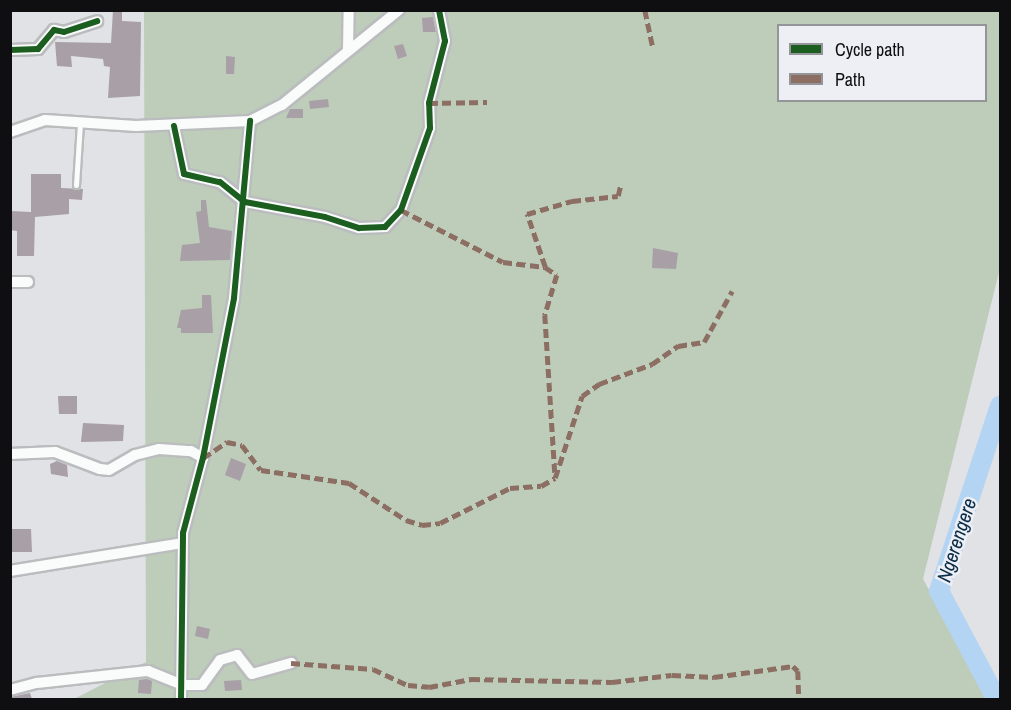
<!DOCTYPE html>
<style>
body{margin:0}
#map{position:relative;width:1011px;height:710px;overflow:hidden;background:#e1e2e6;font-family:"Archivo Narrow",sans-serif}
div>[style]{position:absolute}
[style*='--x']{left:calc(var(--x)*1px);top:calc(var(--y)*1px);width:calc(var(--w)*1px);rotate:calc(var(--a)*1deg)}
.green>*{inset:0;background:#bdcdba}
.river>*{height:20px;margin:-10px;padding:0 10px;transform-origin:10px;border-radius:10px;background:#b4d4f4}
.building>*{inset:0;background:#a89fa7}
.roads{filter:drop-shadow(2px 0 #babcbe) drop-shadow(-2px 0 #babcbe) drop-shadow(0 2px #babcbe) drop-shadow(0 -2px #babcbe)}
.service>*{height:5px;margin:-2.5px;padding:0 2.5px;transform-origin:2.5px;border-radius:2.5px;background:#fafbfb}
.minor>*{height:10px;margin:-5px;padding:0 5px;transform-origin:5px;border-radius:5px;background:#fafbfb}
.quiet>*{height:4.5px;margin-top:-2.25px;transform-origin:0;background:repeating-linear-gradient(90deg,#8d6e63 0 9px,transparent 0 13.5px)}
.cycleway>*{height:6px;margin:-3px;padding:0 3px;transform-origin:3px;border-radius:3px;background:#1b5e20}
span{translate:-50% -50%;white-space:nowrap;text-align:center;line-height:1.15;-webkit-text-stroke:5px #edeff4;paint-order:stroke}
.water-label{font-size:20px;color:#092c49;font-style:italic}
.frame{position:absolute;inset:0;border:12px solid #0f0f11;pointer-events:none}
.legend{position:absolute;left:777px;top:24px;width:210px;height:78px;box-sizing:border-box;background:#edeff4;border:2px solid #949599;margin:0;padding:8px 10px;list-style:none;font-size:18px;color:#0f0f11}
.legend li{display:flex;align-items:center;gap:12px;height:30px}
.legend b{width:30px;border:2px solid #949599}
</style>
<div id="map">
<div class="green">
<div style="clip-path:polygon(evenodd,144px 11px,1000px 11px,1000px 268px,923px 579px,990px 699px,72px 700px,146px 662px,144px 11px,778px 26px,986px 26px,986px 100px,778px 100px,778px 26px)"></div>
</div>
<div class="river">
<div style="--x:997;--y:700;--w:123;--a:-118"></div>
<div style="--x:939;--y:591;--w:195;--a:-71.8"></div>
</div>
<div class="building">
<div style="clip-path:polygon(113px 10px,122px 10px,122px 21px,141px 22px,140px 96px,108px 98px,110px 67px,104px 66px,103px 59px,71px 56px,72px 67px,57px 66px,55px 42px,111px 43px)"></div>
<div style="clip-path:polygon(433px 17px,436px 32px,423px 32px,422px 18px)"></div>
<div style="clip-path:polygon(403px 44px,407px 56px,398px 59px,394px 46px)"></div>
<div style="clip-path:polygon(226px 56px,235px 57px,234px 74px,226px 74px)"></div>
<div style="clip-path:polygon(328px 99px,329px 107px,310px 109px,309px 101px)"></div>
<div style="clip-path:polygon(290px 109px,303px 109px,303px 118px,286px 118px)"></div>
<div style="clip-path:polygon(31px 174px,61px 174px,61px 188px,83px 189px,82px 200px,69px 199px,69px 214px,35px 217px,34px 256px,17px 256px,17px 231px,10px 230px,10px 211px,31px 212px)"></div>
<div style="clip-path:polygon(201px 200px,206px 200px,209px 227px,232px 231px,230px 260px,180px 261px,182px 245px,200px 243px,196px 212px,201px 211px)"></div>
<div style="clip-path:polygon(653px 248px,678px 253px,676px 269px,652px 268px)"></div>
<div style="clip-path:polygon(202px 295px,211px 295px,213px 333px,181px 333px,181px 328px,177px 328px,181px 310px,202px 308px)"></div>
<div style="clip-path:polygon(58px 396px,77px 396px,77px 414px,59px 414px)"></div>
<div style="clip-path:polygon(83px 423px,124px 425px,123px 441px,81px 442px)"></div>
<div style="clip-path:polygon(231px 458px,246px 464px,240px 481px,225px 475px)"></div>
<div style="clip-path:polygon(57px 461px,67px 465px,68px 477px,51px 474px,50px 464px)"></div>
<div style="clip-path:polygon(10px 529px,31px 529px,32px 552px,10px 552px)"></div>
<div style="clip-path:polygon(197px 626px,210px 629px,208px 639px,195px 636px)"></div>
<div style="clip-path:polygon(147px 679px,152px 681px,151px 694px,138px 693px,139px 680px)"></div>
<div style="clip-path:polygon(241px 680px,242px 690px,225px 691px,224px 681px)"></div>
<div style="clip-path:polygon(30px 693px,32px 699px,10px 699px,10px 697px)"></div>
</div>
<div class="roads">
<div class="service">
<div style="--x:76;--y:185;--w:62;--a:-86.3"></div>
</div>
<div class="minor">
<div style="--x:348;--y:49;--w:39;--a:-89"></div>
<div style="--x:10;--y:50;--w:28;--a:-2"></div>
<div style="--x:38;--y:49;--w:25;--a:-50"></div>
<div style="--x:54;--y:30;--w:10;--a:11"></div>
<div style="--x:64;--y:32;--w:35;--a:-18"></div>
<div style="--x:174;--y:126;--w:49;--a:78.2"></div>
<div style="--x:184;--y:174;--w:37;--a:13"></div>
<div style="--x:220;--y:182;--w:32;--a:39"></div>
<div style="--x:245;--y:202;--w:81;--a:10.6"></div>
<div style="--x:325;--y:217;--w:36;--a:18"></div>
<div style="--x:359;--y:228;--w:26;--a:-2"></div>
<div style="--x:385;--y:227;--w:23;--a:-47"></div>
<div style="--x:401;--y:210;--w:87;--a:-70.5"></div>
<div style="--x:430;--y:128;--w:25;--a:-92"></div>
<div style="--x:429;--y:103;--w:64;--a:-75.5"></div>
<div style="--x:445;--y:41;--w:32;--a:-101"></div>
<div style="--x:10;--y:132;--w:37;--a:-19"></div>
<div style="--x:45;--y:120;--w:91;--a:3.8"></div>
<div style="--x:136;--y:126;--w:114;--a:-2.5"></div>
<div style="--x:250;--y:121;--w:36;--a:-27"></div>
<div style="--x:282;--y:105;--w:151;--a:-39.1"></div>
<div style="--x:10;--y:282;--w:18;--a:0"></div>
<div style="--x:10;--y:454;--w:45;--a:-2.5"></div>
<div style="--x:55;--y:452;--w:48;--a:20.7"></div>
<div style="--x:100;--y:469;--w:9;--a:6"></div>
<div style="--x:109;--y:470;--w:30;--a:-30"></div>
<div style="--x:135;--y:455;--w:25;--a:-14"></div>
<div style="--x:159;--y:449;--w:32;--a:4"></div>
<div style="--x:191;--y:451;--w:14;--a:30"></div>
<div style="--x:10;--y:571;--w:174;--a:-9.2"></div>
<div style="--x:10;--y:690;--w:28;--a:-15"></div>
<div style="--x:37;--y:683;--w:112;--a:-6.2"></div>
<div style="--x:148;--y:671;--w:37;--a:22"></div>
<div style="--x:182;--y:685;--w:20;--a:0"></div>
<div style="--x:202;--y:685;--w:31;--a:-54"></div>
<div style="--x:220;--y:660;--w:18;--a:-16"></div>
<div style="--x:237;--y:655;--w:24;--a:52"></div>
<div style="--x:252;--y:674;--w:41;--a:-15.8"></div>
<div style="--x:181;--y:700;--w:167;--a:-89.3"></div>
<div style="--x:183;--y:533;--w:78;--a:-75.1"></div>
<div style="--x:203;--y:458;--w:163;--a:-79"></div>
<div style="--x:234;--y:298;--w:178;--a:-84.8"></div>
</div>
</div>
<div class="quiet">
<div style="--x:645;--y:10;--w:40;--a:78"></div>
<div style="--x:429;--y:103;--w:58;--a:-1"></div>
<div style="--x:401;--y:210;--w:114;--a:27"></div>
<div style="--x:503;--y:262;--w:42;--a:6.8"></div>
<div style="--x:545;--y:267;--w:14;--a:34"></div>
<div style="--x:557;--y:275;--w:42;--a:106.7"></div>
<div style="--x:545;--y:315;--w:158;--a:86.4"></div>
<div style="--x:545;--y:267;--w:56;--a:-108.8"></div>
<div style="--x:527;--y:214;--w:47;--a:-16.1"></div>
<div style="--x:572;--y:201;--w:46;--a:-6.2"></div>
<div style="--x:618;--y:196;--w:13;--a:-77"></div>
<div style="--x:203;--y:458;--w:29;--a:-34"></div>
<div style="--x:227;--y:442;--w:15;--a:11"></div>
<div style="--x:242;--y:445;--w:31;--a:53"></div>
<div style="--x:261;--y:470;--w:89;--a:8.4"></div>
<div style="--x:349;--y:483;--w:68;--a:33"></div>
<div style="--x:406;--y:520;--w:17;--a:17"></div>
<div style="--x:422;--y:525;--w:18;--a:-6"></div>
<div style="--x:440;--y:523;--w:78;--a:-26.6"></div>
<div style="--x:510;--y:488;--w:31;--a:-4"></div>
<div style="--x:541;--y:486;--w:16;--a:-30"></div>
<div style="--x:555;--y:478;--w:86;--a:-71.8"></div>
<div style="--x:582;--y:396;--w:21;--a:-35"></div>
<div style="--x:599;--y:384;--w:57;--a:-20.7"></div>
<div style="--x:652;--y:364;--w:32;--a:-35"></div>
<div style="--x:678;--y:346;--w:26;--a:-9"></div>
<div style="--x:704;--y:342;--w:58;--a:-61.2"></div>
<div style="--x:291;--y:663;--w:82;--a:4.2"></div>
<div style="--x:373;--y:669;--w:38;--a:25"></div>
<div style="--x:408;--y:685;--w:21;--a:5"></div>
<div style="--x:429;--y:687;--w:43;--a:-10.8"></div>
<div style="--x:471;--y:679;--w:141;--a:1.2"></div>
<div style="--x:612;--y:682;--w:60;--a:-6.7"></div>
<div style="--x:672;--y:675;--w:42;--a:2.7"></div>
<div style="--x:714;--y:677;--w:80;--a:-7.9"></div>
<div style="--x:793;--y:666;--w:7;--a:45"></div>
<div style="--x:798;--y:671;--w:29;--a:88"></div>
</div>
<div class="cycleway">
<div style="--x:10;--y:50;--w:28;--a:-2"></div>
<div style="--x:38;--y:49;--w:25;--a:-50"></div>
<div style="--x:54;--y:30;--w:10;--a:11"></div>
<div style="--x:64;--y:32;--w:35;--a:-18"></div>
<div style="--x:174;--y:126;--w:49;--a:78.2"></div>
<div style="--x:184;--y:174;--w:37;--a:13"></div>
<div style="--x:220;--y:182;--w:32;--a:39"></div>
<div style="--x:245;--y:202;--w:81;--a:10.6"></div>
<div style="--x:325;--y:217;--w:36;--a:18"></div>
<div style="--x:359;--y:228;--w:26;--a:-2"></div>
<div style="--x:385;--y:227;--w:23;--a:-47"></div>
<div style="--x:401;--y:210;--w:87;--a:-70.5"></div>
<div style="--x:430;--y:128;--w:25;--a:-92"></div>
<div style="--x:429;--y:103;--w:64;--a:-75.5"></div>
<div style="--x:445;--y:41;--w:32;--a:-101"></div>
<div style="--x:181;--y:700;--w:167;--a:-89.3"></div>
<div style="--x:183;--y:533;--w:78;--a:-75.1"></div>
<div style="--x:203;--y:458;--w:163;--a:-79"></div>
<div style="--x:234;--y:298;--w:178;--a:-84.8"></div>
</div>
<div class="water-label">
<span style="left:956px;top:540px;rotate:-72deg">Ngerengere</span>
</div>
<div class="frame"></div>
<ul class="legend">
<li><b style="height:8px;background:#1b5e20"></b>Cycle path</li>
<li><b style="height:8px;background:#8d6e63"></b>Path</li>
</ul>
</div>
